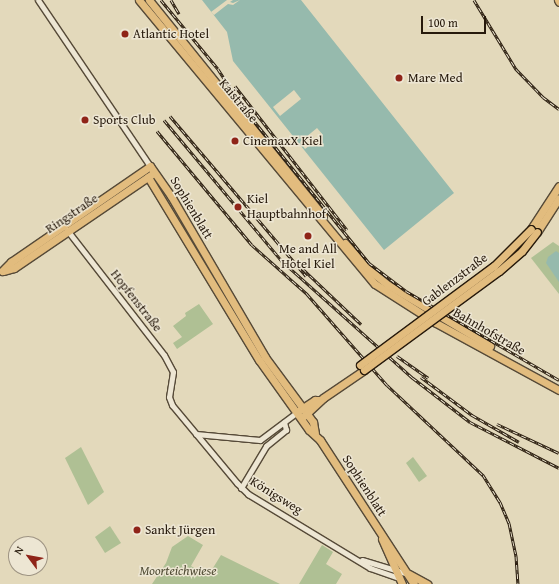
<!DOCTYPE html>
<meta charset="utf-8">
<style>
body{margin:0}
#map{position:relative;width:559px;height:584px;overflow:hidden;background:#e3d9bb;font-family:"Gentium Book Plus",serif}
div>[style]{position:absolute}
[style*='--x']{left:calc(var(--x)*1px);top:calc(var(--y)*1px);width:calc(var(--w)*1px);rotate:calc(var(--a)*1deg)}
.green>*{inset:0;background:#afc094}
.water>*{inset:0;background:#96baad}
.pier>*{inset:0;background:#e3d9bb}
.roads{filter:drop-shadow(1px 0 #564a38) drop-shadow(-1px 0 #564a38) drop-shadow(0 1px #564a38) drop-shadow(0 -1px #564a38)}
.minor>*{height:5px;margin:-2.5px;padding:0 2.5px;transform-origin:2.5px;border-radius:2.5px;background:#ede6d3}
.major>*{height:7px;margin:-3.5px;padding:0 3.5px;transform-origin:3.5px;border-radius:3.5px;background:#e2bc7e}
.rail>*{height:3px;margin-top:-1.5px;transform-origin:0;background:repeating-linear-gradient(90deg,#ede6d3 0 4.5px,#271a0c 0 9px);box-sizing:border-box;border-block:1px solid #271a0c}
.bridges{filter:drop-shadow(1px 0 #271a0c) drop-shadow(-1px 0 #271a0c) drop-shadow(0 1px #271a0c) drop-shadow(0 -1px #271a0c)}
.major-bridge>*{height:7px;margin:-3.5px;padding:0 3.5px;transform-origin:3.5px;border-radius:3.5px;background:#e2bc7e}
.dots>*{width:11px;height:11px;translate:-50% -50%;box-sizing:border-box;border:2px solid #ede6d3;border-radius:50%}
span{translate:-50% -50%;white-space:nowrap;text-align:center;line-height:1.15;-webkit-text-stroke:3px #ede6d3;paint-order:stroke}
.poi-label{font-size:13px;color:#271a0c}
.left{translate:0 -50%;text-align:left}
.street-label{font-size:13px;color:#271a0c}
.park-label{font-size:13px;color:#504c35;font-style:italic}
.north{position:absolute;left:8px;top:536px;width:40px;height:40px;box-sizing:border-box;background:#ede6d3;border:1px solid #9e9483;border-radius:50%;rotate:302deg;font-size:11px;font-weight:700;line-height:16px;text-align:center;color:#271a0c}
.north::after{content:'';display:block;margin:auto;width:14px;height:18px;background:#8f2418;clip-path:polygon(50% 0,100% 100%,50% 72%,0 100%)}
.scale{position:absolute;left:421px;top:16px;width:65px;height:18px;box-sizing:border-box;border:2px solid #271a0c;border-top:0;padding-left:5px;font-size:12px;line-height:14px;white-space:nowrap;color:#271a0c;-webkit-text-stroke:3px #ede6d3;paint-order:stroke}
</style>
<div id="map">
<div class="green">
<div style="clip-path:polygon(553px 242px,559px 246px,559px 294px,531px 258px)"></div>
<div style="clip-path:polygon(199px 304px,213px 324px,177px 349px,173px 343px,182px 337px,173px 326px,186px 316px,185px 313px)"></div>
<div style="clip-path:polygon(81px 447px,104px 492px,88px 505px,65px 458px)"></div>
<div style="clip-path:polygon(413px 457px,427px 476px,419px 482px,406px 463px)"></div>
<div style="clip-path:polygon(110px 526px,121px 543px,105px 553px,95px 537px)"></div>
<div style="clip-path:polygon(188px 536px,203px 545px,191px 566px,208px 576px,221px 555px,280px 584px,152px 584px,166px 563px,172px 547px)"></div>
<div style="clip-path:polygon(322px 545px,333px 552px,326px 564px,342px 574px,336px 584px,299px 584px)"></div>
</div>
<div class="water">
<div style="clip-path:polygon(202px 0,301px 0,454px 193px,384px 250px,233px 61px,227px 32px)"></div>
<div style="clip-path:polygon(556px 251px,559px 253px,559px 282px,546px 263px,548px 257px)"></div>
</div>
<div class="pier">
<div style="clip-path:polygon(227px 0,233px 0,230px 2px,233px 3px,240px 0,233px 5px,228px 4px,214px 15px,211px 12px)"></div>
<div style="clip-path:polygon(294px 90px,301px 99px,280px 116px,273px 107px)"></div>
<div style="clip-path:polygon(317px 128px,323px 135px,305px 149px,300px 142px)"></div>
</div>
<div class="roads">
<div class="minor">
<div style="--x:38;--y:0;--w:200;--a:56"></div>
<div style="--x:67;--y:230;--w:158;--a:52.2"></div>
<div style="--x:164;--y:355;--w:19;--a:62"></div>
<div style="--x:173;--y:372;--w:25;--a:99"></div>
<div style="--x:169;--y:397;--w:9;--a:69"></div>
<div style="--x:172;--y:405;--w:102;--a:50.2"></div>
<div style="--x:237;--y:483;--w:16;--a:45"></div>
<div style="--x:248;--y:494;--w:143;--a:31.2"></div>
<div style="--x:370;--y:568;--w:31;--a:19"></div>
<div style="--x:196;--y:434;--w:64;--a:5.4"></div>
<div style="--x:260;--y:440;--w:45;--a:-36.9"></div>
<div style="--x:241;--y:488;--w:49;--a:-59.2"></div>
<div style="--x:266;--y:446;--w:26;--a:-39"></div>
<div style="--x:286;--y:430;--w:8;--a:-104"></div>
<div style="--x:362;--y:560;--w:48;--a:16.9"></div>
</div>
<div class="major">
<div style="--x:139;--y:0;--w:369;--a:50.3"></div>
<div style="--x:375;--y:284;--w:72;--a:32.6"></div>
<div style="--x:436;--y:323;--w:140;--a:28.6"></div>
<div style="--x:149;--y:0;--w:277;--a:51.1"></div>
<div style="--x:558;--y:0;--w:2;--a:63"></div>
<div style="--x:148;--y:177;--w:214;--a:58.8"></div>
<div style="--x:259;--y:360;--w:86;--a:54.5"></div>
<div style="--x:309;--y:430;--w:15;--a:42"></div>
<div style="--x:320;--y:440;--w:172;--a:56.9"></div>
<div style="--x:531;--y:229;--w:51;--a:-56.9"></div>
<div style="--x:537;--y:232;--w:40;--a:-57.1"></div>
<div style="--x:345;--y:243;--w:33;--a:49"></div>
<div style="--x:367;--y:268;--w:27;--a:39"></div>
<div style="--x:388;--y:285;--w:119;--a:30.9"></div>
<div style="--x:2;--y:271;--w:13;--a:-45"></div>
<div style="--x:11;--y:262;--w:169;--a:-34.6"></div>
<div style="--x:150;--y:166;--w:37;--a:55"></div>
<div style="--x:171;--y:196;--w:186;--a:59.7"></div>
<div style="--x:265;--y:357;--w:81;--a:53.6"></div>
<div style="--x:313;--y:422;--w:11;--a:80"></div>
<div style="--x:3;--y:271;--w:11;--a:-15"></div>
<div style="--x:14;--y:268;--w:166;--a:-34.2"></div>
<div style="--x:300;--y:410;--w:18;--a:-34"></div>
<div style="--x:315;--y:400;--w:5;--a:0"></div>
<div style="--x:304;--y:416;--w:26;--a:-43"></div>
<div style="--x:323;--y:398;--w:50;--a:-34.3"></div>
<div style="--x:382;--y:539;--w:49;--a:66"></div>
<div style="--x:409;--y:574;--w:21;--a:29"></div>
</div>
</div>
<div class="rail">
<div style="--x:161;--y:0;--w:89;--a:50.4"></div>
<div style="--x:218;--y:69;--w:44;--a:57"></div>
<div style="--x:242;--y:106;--w:202;--a:51"></div>
<div style="--x:369;--y:263;--w:46;--a:37.1"></div>
<div style="--x:406;--y:291;--w:177;--a:30.2"></div>
<div style="--x:171;--y:0;--w:16;--a:60"></div>
<div style="--x:474;--y:0;--w:81;--a:58.7"></div>
<div style="--x:516;--y:69;--w:39;--a:46"></div>
<div style="--x:543;--y:97;--w:20;--a:37"></div>
<div style="--x:235;--y:86;--w:182;--a:52.1"></div>
<div style="--x:170;--y:116;--w:210;--a:49.6"></div>
<div style="--x:164;--y:120;--w:184;--a:50.1"></div>
<div style="--x:282;--y:261;--w:176;--a:41.8"></div>
<div style="--x:413;--y:378;--w:72;--a:37.7"></div>
<div style="--x:470;--y:422;--w:100;--a:27.3"></div>
<div style="--x:157;--y:131;--w:148;--a:50.2"></div>
<div style="--x:252;--y:245;--w:74;--a:41.7"></div>
<div style="--x:307;--y:294;--w:121;--a:48.7"></div>
<div style="--x:387;--y:385;--w:132;--a:43.2"></div>
<div style="--x:483;--y:475;--w:32;--a:58"></div>
<div style="--x:500;--y:502;--w:23;--a:67"></div>
<div style="--x:509;--y:523;--w:34;--a:78"></div>
<div style="--x:516;--y:556;--w:28;--a:86"></div>
<div style="--x:303;--y:269;--w:80;--a:43.5"></div>
<div style="--x:397;--y:356;--w:38;--a:35"></div>
<div style="--x:421;--y:377;--w:64;--a:36.7"></div>
<div style="--x:472;--y:415;--w:54;--a:29.9"></div>
<div style="--x:497;--y:424;--w:68;--a:25.1"></div>
</div>
<div class="bridges">
<div class="major-bridge">
<div style="--x:360;--y:365;--w:167;--a:-36.5"></div>
<div style="--x:494;--y:266;--w:52;--a:-45"></div>
<div style="--x:364;--y:370;--w:167;--a:-36.3"></div>
<div style="--x:499;--y:271;--w:30;--a:-41"></div>
<div style="--x:522;--y:251;--w:24;--a:-52"></div>
</div>
</div>
<div class="dots">
<div style="left:125px;top:34px;background:#8f2418"></div>
<div style="left:399px;top:78px;background:#8f2418"></div>
<div style="left:85px;top:120px;background:#8f2418"></div>
<div style="left:235px;top:141px;background:#8f2418"></div>
<div style="left:238px;top:207px;background:#8f2418"></div>
<div style="left:308px;top:236px;background:#8f2418"></div>
<div style="left:137px;top:530px;background:#8f2418"></div>
</div>
<div class="poi-label">
<span class="left" style="left:133px;top:34px">Atlantic Hotel</span>
<span class="left" style="left:408px;top:78px">Mare Med</span>
<span class="left" style="left:93px;top:120px">Sports Club</span>
<span class="left" style="left:243px;top:141px">CinemaxX Kiel</span>
<span class="left" style="left:247px;top:207px">Kiel<br>Hauptbahnhof</span>
<span style="left:308px;top:257px">Me and All<br>Hotel Kiel</span>
<span class="left" style="left:145px;top:530px">Sankt Jürgen</span>
</div>
<div class="street-label">
<span style="left:238px;top:101px;rotate:50deg">Kaistraße</span>
<span style="left:191px;top:208px;rotate:59deg">Sophienblatt</span>
<span style="left:72px;top:214px;rotate:-34deg">Ringstraße</span>
<span style="left:455px;top:280px;rotate:-37deg">Gablenzstraße</span>
<span style="left:136px;top:301px;rotate:52deg">Hopfenstraße</span>
<span style="left:489px;top:332px;rotate:30deg">Bahnhofstraße</span>
<span style="left:364px;top:486px;rotate:57deg">Sophienblatt</span>
<span style="left:276px;top:496px;rotate:32deg">Königsweg</span>
</div>
<div class="park-label">
<span style="left:178px;top:571px">Moorteichwiese</span>
</div>
<div class="north">N</div>
<div class="scale">100 m</div>
</div>
